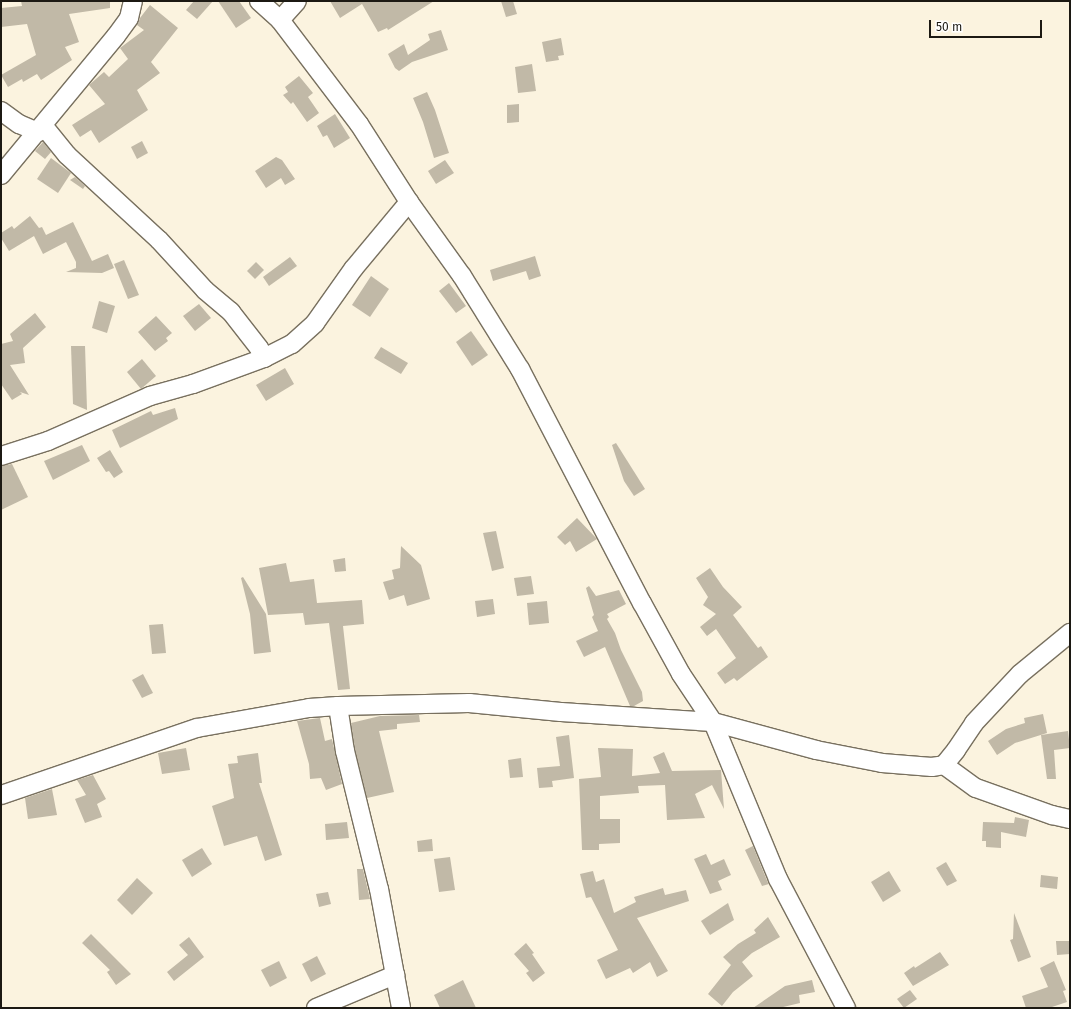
<!DOCTYPE html>
<style>
body{margin:0}
#map{position:relative;width:1071px;height:1009px;overflow:hidden;background:#fbf3df;font-family:"Fira Sans",sans-serif}
div>[style]{position:absolute}
[style*='--x']{left:calc(var(--x)*1px);top:calc(var(--y)*1px);width:calc(var(--w)*1px);rotate:calc(var(--a)*1deg)}
.building>*{inset:0;background:#c1b9a7}
.roads{filter:drop-shadow(1px 0 #78705f) drop-shadow(-1px 0 #78705f) drop-shadow(0 1px #78705f) drop-shadow(0 -1px #78705f)}
.minor>*{height:18px;margin:-9px;padding:0 9px;transform-origin:9px;border-radius:9px;background:#fff}
span{translate:-50% -50%;white-space:nowrap;text-align:center;line-height:1.15;-webkit-text-stroke:3.5px #fff;paint-order:stroke}
.frame{position:absolute;inset:0;border:2px solid #1c1913;pointer-events:none}
.scale{position:absolute;left:929px;top:20px;width:113px;height:18px;box-sizing:border-box;border:2px solid #1c1913;border-top:0;padding-left:5px;font-size:12px;line-height:14px;white-space:nowrap;color:#1c1913;-webkit-text-stroke:3px #fff;paint-order:stroke}
</style>
<div id="map">
<div class="building">
<div style="clip-path:polygon(21px 1px,110px 1px,110px 8px,69px 14px,79px 42px,65px 47px,72px 60px,41px 80px,37px 74px,23px 82px,22px 79px,8px 87px,1px 75px,36px 55px,27px 24px,1px 27px,1px 8px,22px 6px)"></div>
<div style="clip-path:polygon(194px 1px,213px 1px,197px 19px,186px 10px)"></div>
<div style="clip-path:polygon(218px 1px,239px 1px,251px 18px,236px 28px)"></div>
<div style="clip-path:polygon(330px 1px,434px 1px,388px 30px,387px 28px,378px 32px,362px 4px,340px 18px)"></div>
<div style="clip-path:polygon(501px 1px,513px 1px,517px 14px,506px 17px)"></div>
<div style="clip-path:polygon(150px 5px,178px 28px,151px 62px,160px 73px,137px 90px,148px 110px,99px 143px,91px 130px,80px 137px,72px 125px,105px 104px,89px 85px,104px 72px,109px 77px,128px 59px,120px 48px,144px 30px,137px 25px,140px 18px)"></div>
<div style="clip-path:polygon(441px 30px,448px 50px,412px 62px,399px 71px,395px 68px,388px 54px,404px 44px,408px 55px,430px 40px,428px 34px)"></div>
<div style="clip-path:polygon(561px 38px,564px 55px,558px 56px,559px 60px,546px 62px,542px 42px)"></div>
<div style="clip-path:polygon(532px 64px,536px 91px,518px 93px,515px 67px)"></div>
<div style="clip-path:polygon(299px 76px,313px 93px,308px 97px,319px 113px,307px 122px,293px 102px,291px 104px,283px 95px,288px 92px,285px 87px)"></div>
<div style="clip-path:polygon(427px 92px,435px 110px,449px 153px,434px 158px,423px 122px,413px 98px)"></div>
<div style="clip-path:polygon(519px 104px,519px 122px,507px 123px,507px 105px)"></div>
<div style="clip-path:polygon(335px 114px,350px 138px,334px 148px,327px 135px,323px 137px,317px 126px)"></div>
<div style="clip-path:polygon(142px 141px,148px 153px,137px 159px,131px 147px)"></div>
<div style="clip-path:polygon(43px 142px,51px 152px,45px 159px,35px 151px)"></div>
<div style="clip-path:polygon(276px 157px,282px 160px,295px 179px,285px 185px,281px 178px,266px 188px,255px 171px)"></div>
<div style="clip-path:polygon(51px 158px,71px 173px,58px 193px,37px 179px)"></div>
<div style="clip-path:polygon(445px 160px,454px 173px,436px 184px,428px 171px)"></div>
<div style="clip-path:polygon(75px 177px,85px 186px,83px 189px,70px 180px)"></div>
<div style="clip-path:polygon(30px 216px,39px 228px,42px 227px,46px 235px,73px 222px,92px 261px,108px 254px,114px 268px,102px 273px,66px 272px,76px 268px,76px 262px,66px 242px,43px 254px,34px 236px,9px 251px,1px 238px,1px 233px,12px 226px,14px 229px)"></div>
<div style="clip-path:polygon(535px 256px,541px 276px,529px 280px,526px 271px,493px 281px,490px 270px)"></div>
<div style="clip-path:polygon(290px 257px,297px 266px,269px 286px,263px 277px)"></div>
<div style="clip-path:polygon(124px 260px,139px 295px,128px 299px,114px 264px)"></div>
<div style="clip-path:polygon(256px 262px,264px 270px,255px 279px,247px 271px)"></div>
<div style="clip-path:polygon(371px 276px,389px 289px,370px 317px,352px 305px)"></div>
<div style="clip-path:polygon(449px 283px,466px 306px,456px 313px,439px 291px)"></div>
<div style="clip-path:polygon(99px 301px,115px 306px,107px 333px,92px 328px)"></div>
<div style="clip-path:polygon(199px 304px,211px 318px,195px 331px,183px 316px)"></div>
<div style="clip-path:polygon(35px 313px,46px 327px,23px 348px,25px 363px,10px 365px,29px 395px,20px 392px,22px 394px,12px 400px,1px 384px,1px 344px,13px 341px,10px 334px)"></div>
<div style="clip-path:polygon(156px 316px,172px 333px,166px 338px,168px 341px,155px 351px,138px 332px)"></div>
<div style="clip-path:polygon(471px 331px,488px 355px,472px 366px,456px 342px)"></div>
<div style="clip-path:polygon(71px 346px,85px 346px,87px 410px,73px 404px)"></div>
<div style="clip-path:polygon(381px 347px,408px 363px,401px 374px,374px 358px)"></div>
<div style="clip-path:polygon(142px 359px,156px 376px,141px 389px,127px 372px)"></div>
<div style="clip-path:polygon(285px 368px,294px 384px,266px 401px,256px 385px)"></div>
<div style="clip-path:polygon(175px 408px,178px 419px,120px 448px,112px 430px,151px 411px,153px 415px)"></div>
<div style="clip-path:polygon(616px 443px,645px 489px,634px 496px,624px 481px,612px 445px)"></div>
<div style="clip-path:polygon(82px 445px,90px 461px,53px 480px,44px 461px)"></div>
<div style="clip-path:polygon(110px 450px,123px 472px,114px 478px,109px 471px,106px 472px,97px 458px)"></div>
<div style="clip-path:polygon(12px 464px,28px 497px,1px 510px,1px 466px)"></div>
<div style="clip-path:polygon(577px 518px,597px 539px,576px 552px,570px 541px,565px 545px,557px 537px)"></div>
<div style="clip-path:polygon(496px 531px,504px 568px,492px 571px,483px 533px)"></div>
<div style="clip-path:polygon(401px 546px,421px 565px,430px 599px,407px 606px,404px 595px,389px 600px,383px 582px,394px 579px,392px 570px,400px 568px)"></div>
<div style="clip-path:polygon(345px 558px,346px 571px,335px 572px,333px 560px)"></div>
<div style="clip-path:polygon(286px 563px,290px 582px,314px 579px,317px 603px,362px 600px,364px 624px,343px 626px,350px 689px,338px 690px,329px 623px,305px 625px,303px 613px,268px 615px,259px 568px)"></div>
<div style="clip-path:polygon(710px 568px,723px 587px,742px 607px,733px 615px,758px 648px,761px 646px,768px 657px,737px 681px,734px 678px,725px 684px,717px 673px,736px 658px,716px 629px,707px 636px,700px 627px,716px 614px,703px 605px,708px 597px,696px 578px)"></div>
<div style="clip-path:polygon(531px 576px,534px 594px,517px 596px,514px 578px)"></div>
<div style="clip-path:polygon(243px 577px,266px 614px,271px 652px,254px 654px,250px 614px,241px 578px)"></div>
<div style="clip-path:polygon(589px 586px,596px 596px,619px 590px,626px 604px,607px 614px,609px 617px,607px 619px,615px 633px,621px 650px,642px 692px,643px 701px,634px 706px,630px 706px,605px 647px,584px 657px,576px 641px,598px 631px,592px 617px,594px 615px,586px 588px)"></div>
<div style="clip-path:polygon(493px 599px,495px 614px,477px 617px,475px 601px)"></div>
<div style="clip-path:polygon(547px 601px,549px 623px,529px 625px,527px 603px)"></div>
<div style="clip-path:polygon(163px 624px,166px 653px,152px 654px,149px 625px)"></div>
<div style="clip-path:polygon(143px 674px,153px 693px,142px 698px,132px 680px)"></div>
<div style="clip-path:polygon(1043px 714px,1047px 733px,1015px 743px,997px 755px,988px 741px,1006px 729px,1025px 723px,1024px 718px)"></div>
<div style="clip-path:polygon(419px 715px,420px 722px,397px 724px,397px 729px,379px 731px,394px 792px,367px 798px,355px 749px,351px 723px,380px 716px)"></div>
<div style="clip-path:polygon(320px 718px,325px 741px,332px 739px,342px 784px,326px 790px,321px 778px,310px 779px,309px 764px,297px 721px)"></div>
<div style="clip-path:polygon(1068px 731px,1070px 748px,1054px 750px,1056px 779px,1047px 779px,1041px 735px)"></div>
<div style="clip-path:polygon(569px 735px,574px 778px,552px 781px,553px 787px,539px 788px,537px 768px,560px 766px,556px 737px)"></div>
<div style="clip-path:polygon(186px 748px,190px 770px,162px 774px,158px 753px)"></div>
<div style="clip-path:polygon(598px 748px,633px 749px,632px 776px,660px 773px,653px 757px,664px 752px,672px 771px,721px 770px,724px 809px,712px 785px,695px 794px,705px 818px,667px 820px,665px 785px,638px 786px,639px 793px,600px 796px,600px 819px,620px 819px,620px 843px,599px 844px,599px 850px,582px 850px,579px 779px,601px 777px)"></div>
<div style="clip-path:polygon(258px 753px,262px 783px,259px 783px,282px 855px,265px 861px,257px 836px,224px 846px,212px 806px,234px 798px,228px 764px,238px 763px,237px 756px)"></div>
<div style="clip-path:polygon(521px 758px,523px 777px,510px 778px,508px 760px)"></div>
<div style="clip-path:polygon(93px 775px,106px 799px,97px 804px,102px 817px,85px 823px,75px 799px,86px 795px,77px 780px)"></div>
<div style="clip-path:polygon(52px 789px,57px 815px,28px 819px,25px 798px)"></div>
<div style="clip-path:polygon(1015px 817px,1029px 820px,1026px 837px,1001px 832px,1001px 848px,986px 847px,986px 841px,982px 841px,983px 822px,1014px 823px)"></div>
<div style="clip-path:polygon(347px 822px,349px 838px,326px 840px,325px 824px)"></div>
<div style="clip-path:polygon(432px 839px,433px 851px,418px 852px,417px 841px)"></div>
<div style="clip-path:polygon(753px 846px,768px 883px,769px 884px,762px 886px,745px 850px)"></div>
<div style="clip-path:polygon(202px 848px,212px 864px,192px 877px,182px 860px)"></div>
<div style="clip-path:polygon(706px 854px,711px 865px,724px 859px,731px 875px,718px 881px,722px 890px,710px 894px,694px 859px)"></div>
<div style="clip-path:polygon(450px 857px,455px 890px,439px 892px,434px 859px)"></div>
<div style="clip-path:polygon(946px 862px,957px 881px,947px 886px,936px 868px)"></div>
<div style="clip-path:polygon(357px 869px,363px 869px,370px 899px,359px 900px)"></div>
<div style="clip-path:polygon(593px 871px,596px 882px,604px 879px,614px 913px,636px 902px,634px 897px,663px 888px,665px 895px,686px 890px,689px 901px,637px 918px,668px 971px,657px 977px,650px 962px,633px 973px,630px 968px,606px 979px,597px 960px,618px 950px,591px 897px,586px 898px,580px 874px)"></div>
<div style="clip-path:polygon(889px 871px,901px 891px,883px 902px,871px 882px)"></div>
<div style="clip-path:polygon(1041px 875px,1058px 877px,1057px 889px,1040px 887px)"></div>
<div style="clip-path:polygon(137px 878px,153px 893px,132px 915px,117px 900px)"></div>
<div style="clip-path:polygon(328px 892px,331px 904px,319px 907px,316px 894px)"></div>
<div style="clip-path:polygon(728px 903px,734px 920px,710px 935px,701px 921px)"></div>
<div style="clip-path:polygon(1014px 913px,1031px 957px,1018px 962px,1010px 940px,1013px 939px)"></div>
<div style="clip-path:polygon(768px 917px,780px 937px,752px 953px,742px 962px,753px 976px,733px 992px,722px 1006px,708px 994px,731px 965px,723px 957px,738px 944px,756px 933px,754px 930px)"></div>
<div style="clip-path:polygon(91px 934px,131px 974px,116px 985px,107px 972px,110px 970px,82px 943px)"></div>
<div style="clip-path:polygon(189px 937px,204px 957px,174px 981px,167px 972px,188px 955px,179px 945px)"></div>
<div style="clip-path:polygon(1056px 941px,1070px 941px,1070px 954px,1057px 955px)"></div>
<div style="clip-path:polygon(526px 943px,534px 953px,532px 954px,545px 973px,533px 982px,526px 973px,529px 971px,514px 954px)"></div>
<div style="clip-path:polygon(940px 952px,949px 965px,913px 986px,904px 973px,914px 966px,915px 968px)"></div>
<div style="clip-path:polygon(317px 956px,326px 974px,311px 982px,302px 964px)"></div>
<div style="clip-path:polygon(279px 961px,287px 978px,270px 987px,261px 970px)"></div>
<div style="clip-path:polygon(1054px 961px,1066px 990px,1063px 991px,1067px 1002px,1049px 1008px,1026px 1008px,1022px 996px,1048px 987px,1040px 968px)"></div>
<div style="clip-path:polygon(463px 980px,476px 1008px,440px 1008px,434px 995px)"></div>
<div style="clip-path:polygon(812px 980px,815px 992px,799px 995px,800px 1003px,779px 1008px,753px 1008px,785px 986px)"></div>
<div style="clip-path:polygon(910px 990px,917px 999px,904px 1008px,897px 999px)"></div>
</div>
<div class="roads">
<div class="minor">
<div style="--x:259;--y:1;--w:28;--a:42"></div>
<div style="--x:280;--y:20;--w:131;--a:52.8"></div>
<div style="--x:359;--y:124;--w:93;--a:57.3"></div>
<div style="--x:409;--y:202;--w:91;--a:54.4"></div>
<div style="--x:462;--y:276;--w:110;--a:58.1"></div>
<div style="--x:520;--y:369;--w:264;--a:62.5"></div>
<div style="--x:642;--y:603;--w:81;--a:61.2"></div>
<div style="--x:681;--y:674;--w:58;--a:56.3"></div>
<div style="--x:713;--y:722;--w:170;--a:67.5"></div>
<div style="--x:778;--y:879;--w:146;--a:62.2"></div>
<div style="--x:280;--y:20;--w:25;--a:-48"></div>
<div style="--x:1;--y:111;--w:22;--a:36"></div>
<div style="--x:19;--y:124;--w:21;--a:23"></div>
<div style="--x:1;--y:175;--w:180;--a:-50.4"></div>
<div style="--x:116;--y:36;--w:22;--a:-54"></div>
<div style="--x:129;--y:18;--w:17;--a:-77"></div>
<div style="--x:264;--y:358;--w:31;--a:-27"></div>
<div style="--x:292;--y:344;--w:31;--a:-42"></div>
<div style="--x:315;--y:323;--w:67;--a:-54.7"></div>
<div style="--x:354;--y:268;--w:86;--a:-50.2"></div>
<div style="--x:1;--y:456;--w:49;--a:-17.7"></div>
<div style="--x:48;--y:441;--w:111;--a:-23.8"></div>
<div style="--x:150;--y:396;--w:45;--a:-15.6"></div>
<div style="--x:193;--y:384;--w:76;--a:-20.1"></div>
<div style="--x:264;--y:358;--w:11;--a:-117"></div>
<div style="--x:259;--y:348;--w:46;--a:-127.9"></div>
<div style="--x:231;--y:312;--w:34;--a:-140"></div>
<div style="--x:205;--y:290;--w:68;--a:-132.6"></div>
<div style="--x:159;--y:240;--w:125;--a:-137.3"></div>
<div style="--x:67;--y:155;--w:38;--a:-129"></div>
<div style="--x:338;--y:706;--w:46;--a:81.2"></div>
<div style="--x:345;--y:751;--w:142;--a:76.2"></div>
<div style="--x:379;--y:889;--w:121;--a:79.5"></div>
<div style="--x:944;--y:765;--w:39;--a:36"></div>
<div style="--x:976;--y:788;--w:81;--a:19.6"></div>
<div style="--x:1052;--y:815;--w:18;--a:13"></div>
<div style="--x:1;--y:795;--w:207;--a:-18.9"></div>
<div style="--x:197;--y:728;--w:114;--a:-10.1"></div>
<div style="--x:309;--y:708;--w:29;--a:-4"></div>
<div style="--x:338;--y:706;--w:131;--a:-1.3"></div>
<div style="--x:469;--y:703;--w:92;--a:5.6"></div>
<div style="--x:561;--y:712;--w:152;--a:3.8"></div>
<div style="--x:713;--y:722;--w:107;--a:15.2"></div>
<div style="--x:816;--y:750;--w:67;--a:11.1"></div>
<div style="--x:882;--y:763;--w:50;--a:4.6"></div>
<div style="--x:932;--y:767;--w:12;--a:-9"></div>
<div style="--x:944;--y:765;--w:19;--a:-51"></div>
<div style="--x:956;--y:750;--w:32;--a:-56"></div>
<div style="--x:974;--y:723;--w:67;--a:-46.8"></div>
<div style="--x:1020;--y:674;--w:65;--a:-39.4"></div>
<div style="--x:316;--y:1008;--w:86;--a:-22.7"></div>
</div>
</div>
<div class="frame"></div>
<div class="scale">50 m</div>
</div>
